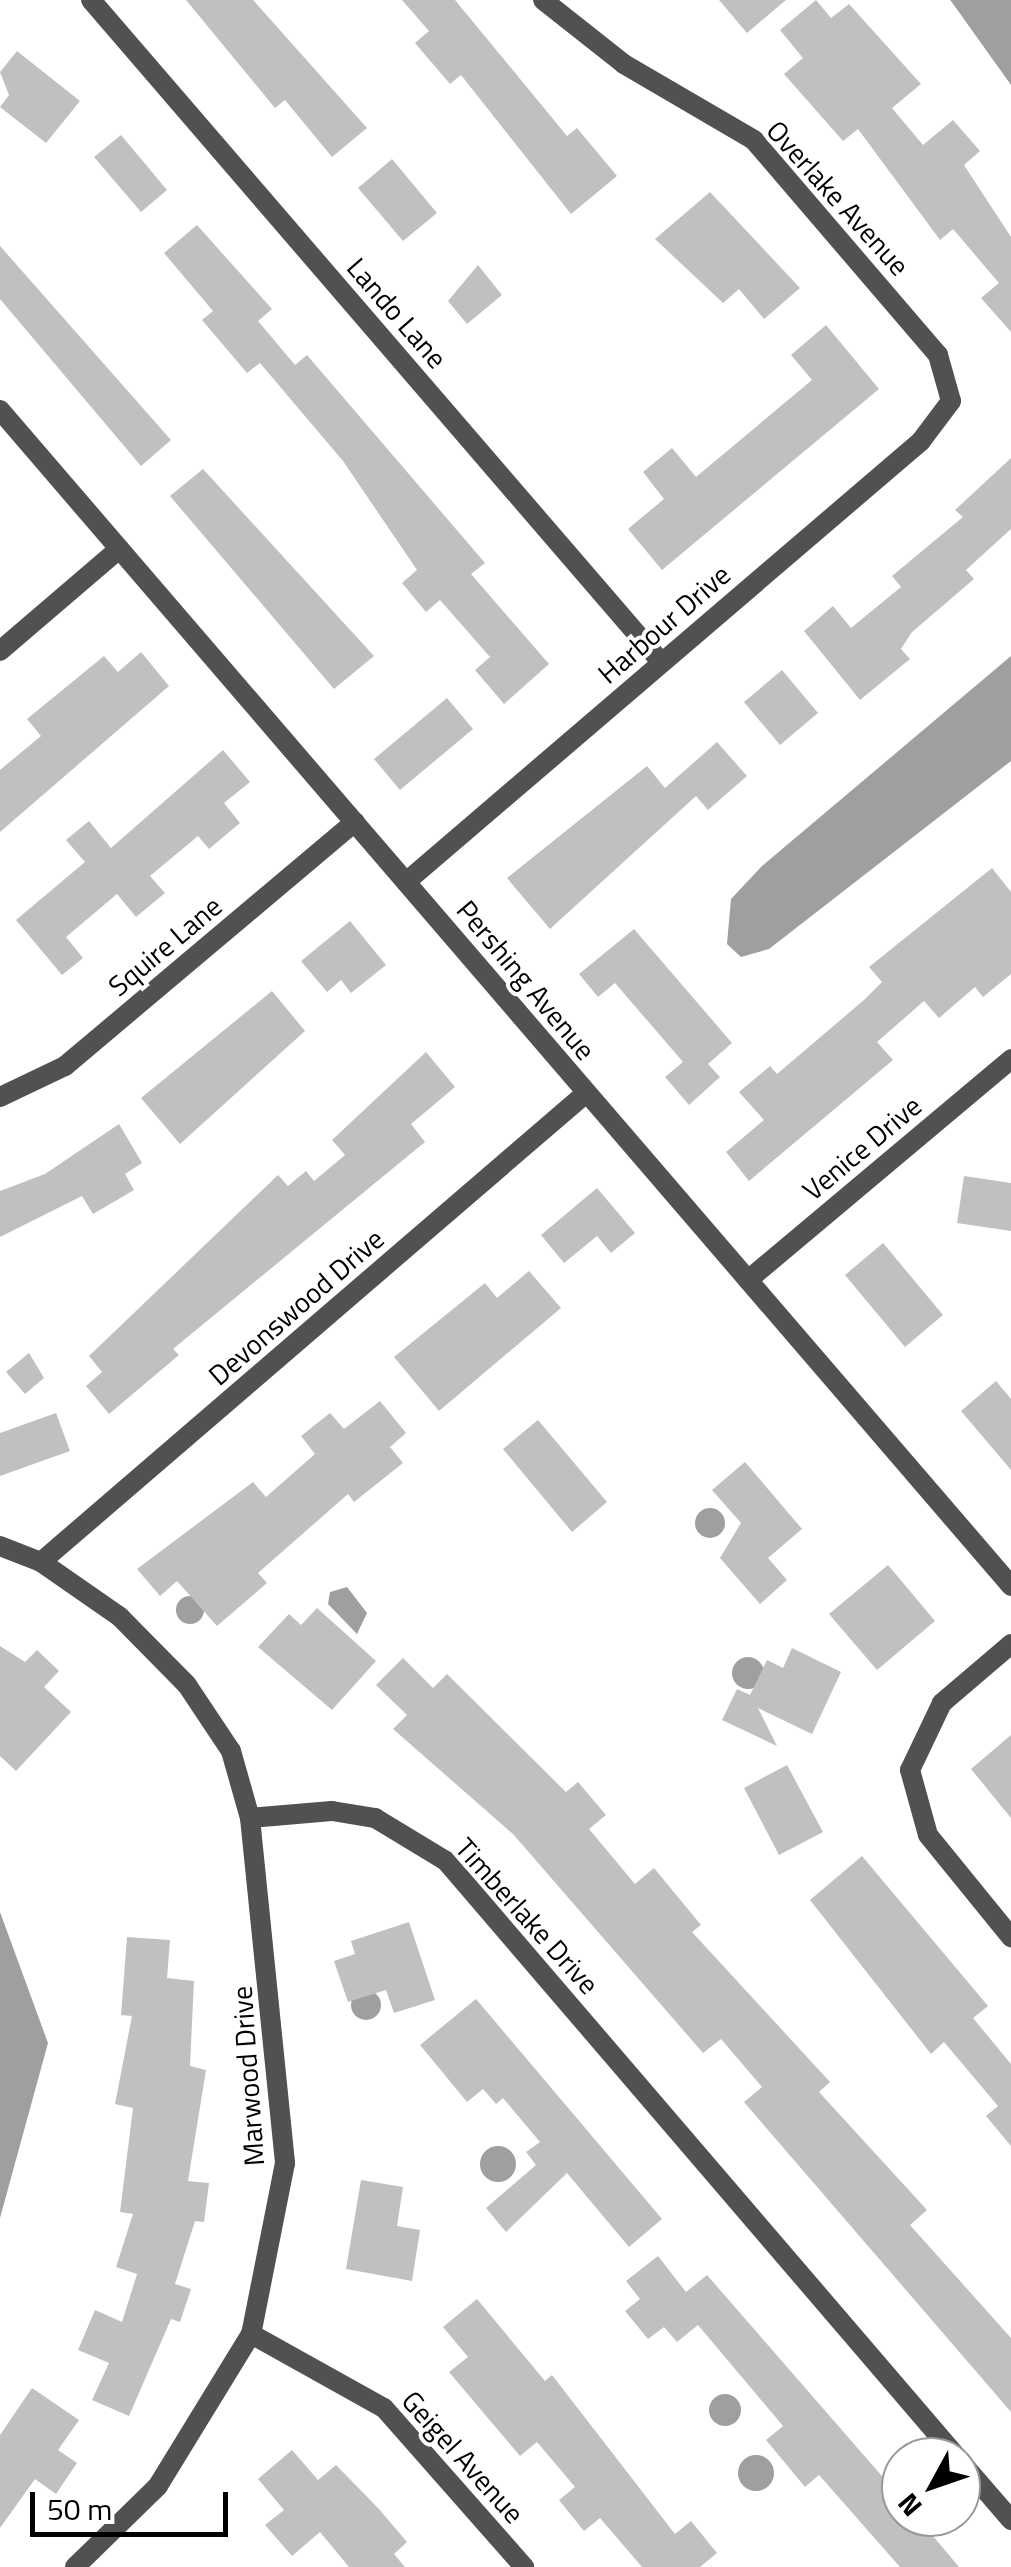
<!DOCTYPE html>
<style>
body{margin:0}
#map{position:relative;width:1011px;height:2567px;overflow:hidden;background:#fff;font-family:"Titillium Web",sans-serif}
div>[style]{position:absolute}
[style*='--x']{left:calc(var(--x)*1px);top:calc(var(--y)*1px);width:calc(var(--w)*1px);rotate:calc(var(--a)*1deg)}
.water>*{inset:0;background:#9f9f9f}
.round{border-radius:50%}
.building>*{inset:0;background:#c0c0c0}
.minor>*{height:20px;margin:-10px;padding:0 10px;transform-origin:10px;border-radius:10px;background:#515151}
.tertiary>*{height:20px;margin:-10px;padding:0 10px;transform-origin:10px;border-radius:10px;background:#515151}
span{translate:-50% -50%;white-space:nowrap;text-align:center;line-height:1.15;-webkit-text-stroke:8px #fff;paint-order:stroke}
.street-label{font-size:28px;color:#000}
.north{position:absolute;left:881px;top:2437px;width:100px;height:100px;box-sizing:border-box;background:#fff;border:2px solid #999;border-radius:50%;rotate:230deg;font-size:28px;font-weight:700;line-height:40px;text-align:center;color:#000}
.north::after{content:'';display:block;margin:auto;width:35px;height:45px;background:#000;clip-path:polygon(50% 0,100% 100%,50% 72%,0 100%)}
.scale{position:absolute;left:30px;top:2492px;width:198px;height:45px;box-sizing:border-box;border:5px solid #000;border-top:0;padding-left:12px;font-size:30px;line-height:35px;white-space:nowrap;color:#000;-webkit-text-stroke:8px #fff;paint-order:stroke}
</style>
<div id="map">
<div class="water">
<div style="clip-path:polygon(950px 0,1011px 0,1011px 85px,951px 1px)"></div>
<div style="clip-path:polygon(1011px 656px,1011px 761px,769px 949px,741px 957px,727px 944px,731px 899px,762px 866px)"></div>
<div class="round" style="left:695px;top:1508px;width:30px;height:30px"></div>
<div style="clip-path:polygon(347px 1587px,367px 1613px,357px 1634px,328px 1604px,330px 1592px)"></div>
<div class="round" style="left:176px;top:1596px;width:28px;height:28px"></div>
<div class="round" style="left:732px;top:1657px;width:32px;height:32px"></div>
<div style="clip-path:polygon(0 1912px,48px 2043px,0 2218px)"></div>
<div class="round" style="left:351px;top:1990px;width:30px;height:30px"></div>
<div class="round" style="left:480px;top:2146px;width:36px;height:36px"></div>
<div class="round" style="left:709px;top:2394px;width:32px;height:32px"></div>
<div class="round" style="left:738px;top:2455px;width:36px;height:36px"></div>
</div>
<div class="building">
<div style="clip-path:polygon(186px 0,253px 0,367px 128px,332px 157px,285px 100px,275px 108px)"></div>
<div style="clip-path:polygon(402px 0,455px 0,567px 136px,577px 128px,617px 176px,571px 214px,461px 75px,450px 84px,415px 43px,429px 31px)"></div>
<div style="clip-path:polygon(719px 0,786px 0,747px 33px)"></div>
<div style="clip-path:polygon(816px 0,831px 18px,849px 4px,921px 84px,892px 108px,923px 145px,953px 120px,980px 151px,964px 165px,1011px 237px,1011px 332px,981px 298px,999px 283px,953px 229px,940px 240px,858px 129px,843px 141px,784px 74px,803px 58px,780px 30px)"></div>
<div style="clip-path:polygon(17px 51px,80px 101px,46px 143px,0 107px,9px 95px,0 72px)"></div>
<div style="clip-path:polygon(121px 135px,167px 190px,141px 212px,94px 157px)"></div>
<div style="clip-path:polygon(392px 159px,437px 213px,403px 241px,358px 188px)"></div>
<div style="clip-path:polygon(710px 192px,800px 288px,764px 319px,739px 289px,723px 303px,655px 239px)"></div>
<div style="clip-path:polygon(197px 225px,272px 309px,258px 321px,295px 365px,307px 355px,485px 563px,471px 574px,549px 664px,504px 704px,475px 670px,490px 657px,440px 600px,426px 612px,402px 583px,417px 570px,343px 461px,260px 363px,247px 373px,202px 320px,213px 311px,164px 253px)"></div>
<div style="clip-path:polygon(0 246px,171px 440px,141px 466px,0 299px)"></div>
<div style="clip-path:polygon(478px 265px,502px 295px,467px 324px,448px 301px)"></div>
<div style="clip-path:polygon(826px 325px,879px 389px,662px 570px,628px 529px,664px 499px,643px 472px,672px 448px,696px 477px,812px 380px,791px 355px)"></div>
<div style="clip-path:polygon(1011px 458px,1011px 529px,966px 570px,974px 579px,912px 632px,901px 649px,910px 659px,860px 700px,804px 631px,833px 606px,851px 628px,901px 587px,892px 576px,963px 517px,955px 510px)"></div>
<div style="clip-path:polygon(203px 469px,374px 656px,334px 689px,170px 496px)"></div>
<div style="clip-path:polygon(141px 652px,169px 686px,0 832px,0 770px,41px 736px,27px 719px,104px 656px,118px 672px)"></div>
<div style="clip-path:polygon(782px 670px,818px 713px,780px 745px,744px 702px)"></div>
<div style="clip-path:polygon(447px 698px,473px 729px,400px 790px,374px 759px)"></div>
<div style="clip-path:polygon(717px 742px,747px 776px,708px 810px,696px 796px,550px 929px,507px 878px,647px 766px,665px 788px)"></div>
<div style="clip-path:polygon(223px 750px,250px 782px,224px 803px,240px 823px,209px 849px,198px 836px,150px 876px,165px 893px,136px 917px,117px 894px,66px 937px,83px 958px,62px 975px,16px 920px,85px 862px,66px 840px,89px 821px,111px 848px)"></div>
<div style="clip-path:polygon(992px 868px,1011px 892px,1011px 974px,983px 997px,975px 987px,939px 1018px,924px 1001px,877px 1042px,893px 1060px,749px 1181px,726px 1152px,764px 1120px,739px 1092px,770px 1066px,777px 1074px,864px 1000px,882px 982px,869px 967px)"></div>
<div style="clip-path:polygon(350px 921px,386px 965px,351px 993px,341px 980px,327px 992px,301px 961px)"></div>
<div style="clip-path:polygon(634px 929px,732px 1043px,708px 1064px,720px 1077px,689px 1105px,665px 1077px,683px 1062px,615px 983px,598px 997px,579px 974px)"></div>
<div style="clip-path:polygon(272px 991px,305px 1031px,180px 1144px,141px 1098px)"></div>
<div style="clip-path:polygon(426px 1052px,455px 1087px,411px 1124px,425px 1142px,173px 1349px,179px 1355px,109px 1414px,86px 1386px,102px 1372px,89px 1356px,278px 1175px,288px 1186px,306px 1171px,314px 1181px,345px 1155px,332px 1140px)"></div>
<div style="clip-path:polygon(119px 1124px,142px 1163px,125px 1174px,134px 1190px,93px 1214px,82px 1196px,0 1237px,0 1191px,45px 1174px)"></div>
<div style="clip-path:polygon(964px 1176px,1011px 1183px,1011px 1231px,957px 1223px)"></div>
<div style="clip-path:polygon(597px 1188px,635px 1233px,611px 1253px,597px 1236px,564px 1263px,541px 1235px)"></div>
<div style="clip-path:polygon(883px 1243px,943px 1315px,905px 1347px,845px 1275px)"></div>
<div style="clip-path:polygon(529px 1271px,561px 1308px,439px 1411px,394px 1357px,485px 1283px,497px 1298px)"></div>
<div style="clip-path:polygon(29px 1353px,44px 1378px,25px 1394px,6px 1372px)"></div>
<div style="clip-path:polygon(996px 1381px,1011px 1399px,1011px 1470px,961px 1411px)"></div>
<div style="clip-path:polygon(380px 1401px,406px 1433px,390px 1447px,403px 1463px,354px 1502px,348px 1494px,258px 1573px,267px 1583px,217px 1626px,177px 1581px,160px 1596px,137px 1569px,253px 1482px,266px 1497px,315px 1454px,301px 1436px,330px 1413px,344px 1429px)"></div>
<div style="clip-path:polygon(56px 1413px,70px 1451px,0 1476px,0 1433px)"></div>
<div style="clip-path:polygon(538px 1420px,607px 1502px,572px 1532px,503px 1449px)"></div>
<div style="clip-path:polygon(745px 1462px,802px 1529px,768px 1558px,787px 1580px,760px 1604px,720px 1558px,741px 1523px,712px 1490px)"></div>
<div style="clip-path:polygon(888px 1565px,935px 1621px,877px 1670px,829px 1614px)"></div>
<div style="clip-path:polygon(317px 1608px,376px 1661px,332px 1710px,258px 1647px,289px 1614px,301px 1625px)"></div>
<div style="clip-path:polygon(0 1646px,25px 1662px,37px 1650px,59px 1671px,44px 1687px,71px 1712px,16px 1771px,0 1756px)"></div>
<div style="clip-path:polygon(792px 1648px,841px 1672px,812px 1734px,758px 1708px,777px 1746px,722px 1720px,737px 1689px,750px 1695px,767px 1660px,783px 1668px)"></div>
<div style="clip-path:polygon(403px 1658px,433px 1688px,447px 1674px,566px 1792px,578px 1782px,606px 1815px,589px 1829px,635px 1884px,654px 1868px,701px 1925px,692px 1932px,830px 2082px,819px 2092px,927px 2210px,910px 2225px,1011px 2338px,1011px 2412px,744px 2102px,762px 2087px,721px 2039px,703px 2053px,513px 1834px,393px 1729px,407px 1715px,376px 1685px)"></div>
<div style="clip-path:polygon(1011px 1735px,1011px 1818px,971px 1769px)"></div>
<div style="clip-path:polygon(787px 1765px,823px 1832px,779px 1855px,744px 1788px)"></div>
<div style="clip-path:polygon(862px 1856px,988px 2006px,973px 2018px,1011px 2064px,1011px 2146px,986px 2116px,998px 2106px,944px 2042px,931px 2054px,810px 1900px)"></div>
<div style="clip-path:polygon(409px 1922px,435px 2000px,394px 2013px,386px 1990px,348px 2002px,334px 1961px,355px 1954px,351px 1941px)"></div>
<div style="clip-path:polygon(127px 1937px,170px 1940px,167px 1978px,194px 1981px,190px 2066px,206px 2070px,188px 2181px,209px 2183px,204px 2222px,195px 2221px,175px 2284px,191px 2289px,180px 2322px,171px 2319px,129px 2416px,92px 2400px,109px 2363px,78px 2350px,95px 2310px,122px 2322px,137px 2274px,116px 2267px,133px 2214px,120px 2212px,133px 2108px,115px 2104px,132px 2016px,121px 2015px)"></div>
<div style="clip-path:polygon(476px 1999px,662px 2219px,629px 2247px,567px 2173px,506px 2232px,486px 2208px,536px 2165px,526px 2152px,540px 2142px,503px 2098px,496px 2104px,483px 2089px,467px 2102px,420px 2045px)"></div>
<div style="clip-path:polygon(361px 2180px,403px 2187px,397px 2226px,420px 2230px,412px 2281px,346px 2269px)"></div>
<div style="clip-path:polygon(658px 2256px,686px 2292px,707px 2275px,901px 2498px,901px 2517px,917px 2517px,959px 2567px,900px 2567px,819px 2475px,805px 2487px,766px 2440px,783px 2426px,698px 2325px,677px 2342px,664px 2327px,648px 2339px,625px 2311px,640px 2299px,626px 2281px)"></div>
<div style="clip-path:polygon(477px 2299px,545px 2381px,552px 2375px,675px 2534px,691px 2521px,717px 2553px,700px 2567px,642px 2567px,600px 2518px,584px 2531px,559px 2500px,575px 2487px,537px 2442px,520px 2456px,449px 2372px,468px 2357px,443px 2327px)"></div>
<div style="clip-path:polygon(32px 2388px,79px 2420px,58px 2450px,77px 2463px,56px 2494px,35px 2479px,0 2528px,0 2435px)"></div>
<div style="clip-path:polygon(292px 2450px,318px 2480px,336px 2465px,379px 2509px,407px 2542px,394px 2554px,405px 2567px,349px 2567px,320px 2532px,292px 2556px,265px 2525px,284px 2510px,258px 2479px)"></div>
</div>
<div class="minor">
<div style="--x:91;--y:0;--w:874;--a:49.27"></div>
<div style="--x:0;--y:651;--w:157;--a:-40.6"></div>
<div style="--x:406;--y:882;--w:678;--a:-40.57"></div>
<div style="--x:921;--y:441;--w:50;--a:-53.1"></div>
<div style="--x:951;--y:401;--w:48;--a:-105.8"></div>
<div style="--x:938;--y:355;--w:283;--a:-130.6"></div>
<div style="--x:754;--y:140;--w:151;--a:-149.7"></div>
<div style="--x:624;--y:64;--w:103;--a:-141.7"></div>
<div style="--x:0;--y:1097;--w:72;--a:-25.5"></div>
<div style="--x:65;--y:1066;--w:379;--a:-40.1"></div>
<div style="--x:748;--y:1280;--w:344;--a:-40"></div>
<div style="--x:0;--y:1546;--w:44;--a:21.3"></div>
<div style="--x:41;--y:1562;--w:96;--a:34.8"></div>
<div style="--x:120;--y:1617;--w:95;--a:45.4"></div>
<div style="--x:187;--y:1685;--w:79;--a:56.3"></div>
<div style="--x:231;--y:1751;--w:70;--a:74.2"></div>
<div style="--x:250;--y:1818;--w:347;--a:84.2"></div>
<div style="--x:285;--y:2163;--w:174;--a:101.2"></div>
<div style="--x:251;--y:2334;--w:178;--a:121.5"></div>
<div style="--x:158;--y:2486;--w:116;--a:135.7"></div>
<div style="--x:41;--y:1562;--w:719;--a:-40.71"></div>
<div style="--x:1011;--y:1644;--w:91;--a:139.5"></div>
<div style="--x:942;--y:1703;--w:74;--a:115.5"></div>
<div style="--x:910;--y:1770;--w:67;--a:74.5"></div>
<div style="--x:928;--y:1835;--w:132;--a:50.9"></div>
<div style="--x:250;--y:1818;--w:82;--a:-4.9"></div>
<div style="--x:332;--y:1811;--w:44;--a:9.2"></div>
<div style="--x:375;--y:1818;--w:83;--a:31.2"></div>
<div style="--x:446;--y:1861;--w:785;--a:49.39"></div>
<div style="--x:251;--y:2334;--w:152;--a:29.1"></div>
<div style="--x:384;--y:2408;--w:212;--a:48.6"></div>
<div style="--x:961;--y:2462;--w:77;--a:49.2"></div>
</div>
<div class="tertiary">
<div style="--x:0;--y:410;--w:1551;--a:49.31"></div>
</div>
<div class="street-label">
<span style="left:838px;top:198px;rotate:48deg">Overlake Avenue</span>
<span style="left:397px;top:313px;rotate:49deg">Lando Lane</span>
<span style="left:664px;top:624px;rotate:-41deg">Harbour Drive</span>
<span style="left:165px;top:946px;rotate:-40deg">Squire Lane</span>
<span style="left:526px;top:980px;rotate:50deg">Pershing Avenue</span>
<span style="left:862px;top:1148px;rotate:-40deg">Venice Drive</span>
<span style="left:296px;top:1307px;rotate:-41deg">Devonswood Drive</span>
<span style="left:527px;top:1916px;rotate:48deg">Timberlake Drive</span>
<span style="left:248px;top:2076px;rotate:-94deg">Marwood Drive</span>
<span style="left:463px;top:2457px;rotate:48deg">Geigel Avenue</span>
</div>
<div class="north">N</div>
<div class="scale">50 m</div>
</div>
